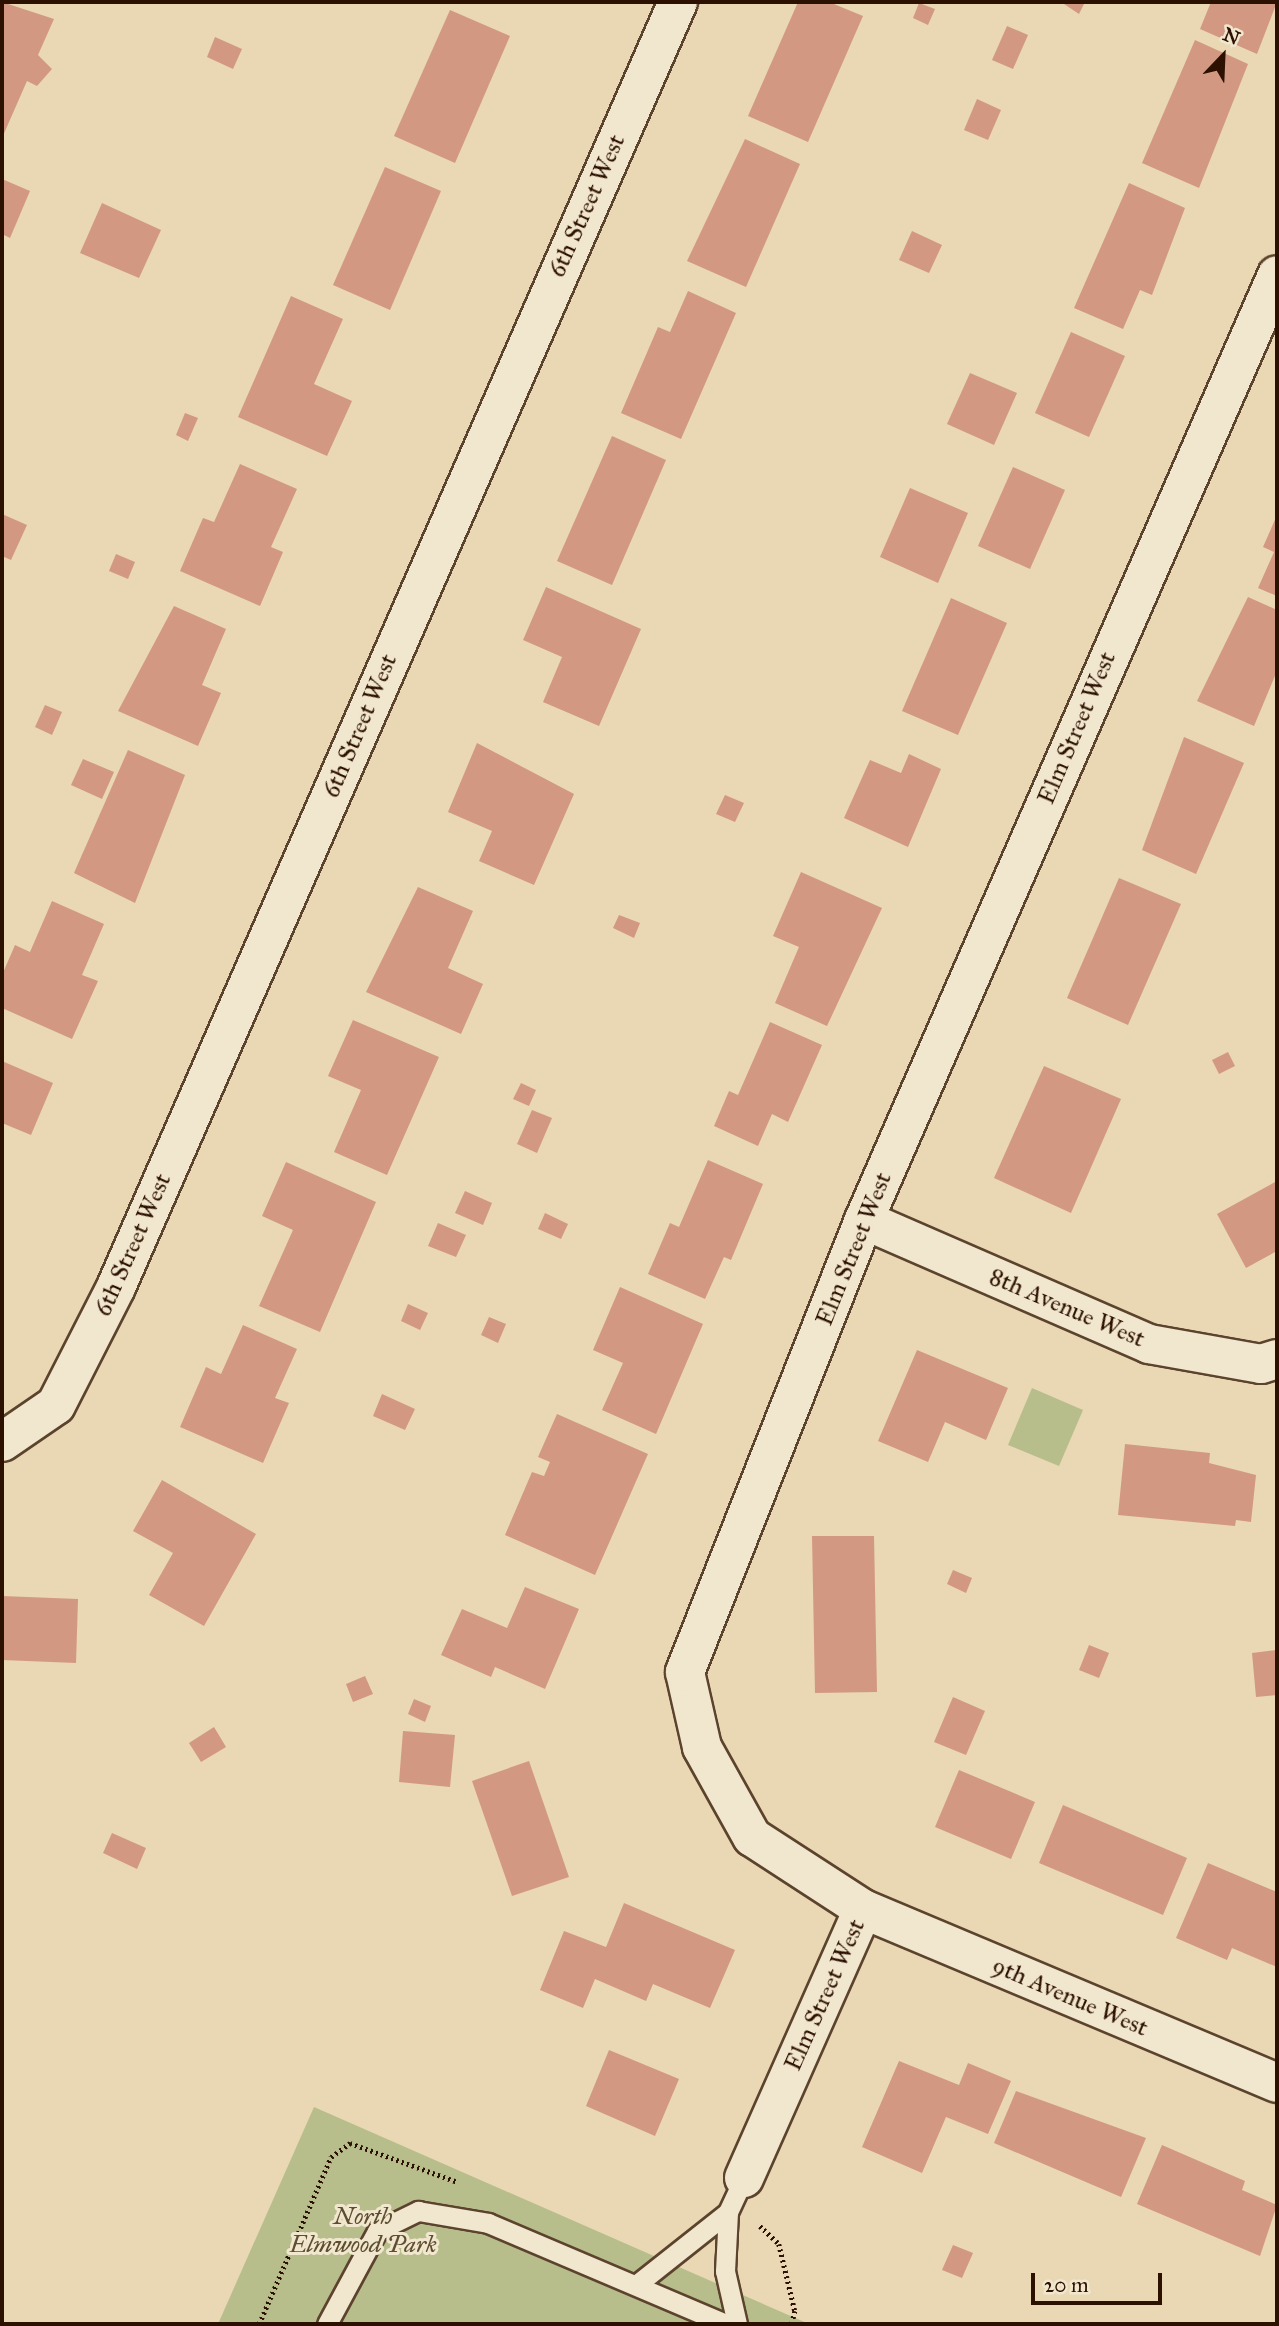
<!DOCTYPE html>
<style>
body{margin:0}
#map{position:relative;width:1279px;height:2326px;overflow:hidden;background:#e9d8b3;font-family:"IM FELL Great Primer",serif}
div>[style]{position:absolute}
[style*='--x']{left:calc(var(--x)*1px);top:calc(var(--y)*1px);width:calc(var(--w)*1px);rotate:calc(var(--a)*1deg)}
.green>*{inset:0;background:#b7be8c}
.building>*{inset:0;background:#d39882}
.path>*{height:4.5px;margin-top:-2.25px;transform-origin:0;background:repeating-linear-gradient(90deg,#2d1100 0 2px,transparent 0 5.5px)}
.roads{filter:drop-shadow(2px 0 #5c432d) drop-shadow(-2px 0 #5c432d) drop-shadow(0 2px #5c432d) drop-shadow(0 -2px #5c432d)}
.service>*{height:19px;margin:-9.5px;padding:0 9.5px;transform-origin:9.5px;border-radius:9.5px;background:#f1e6ce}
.minor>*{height:38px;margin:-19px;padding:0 19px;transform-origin:19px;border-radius:19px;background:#f1e6ce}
span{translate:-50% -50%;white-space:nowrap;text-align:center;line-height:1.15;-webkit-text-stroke:6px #f1e6ce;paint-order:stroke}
.street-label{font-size:24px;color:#2d1100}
.park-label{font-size:24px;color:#5d4e31;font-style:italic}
.frame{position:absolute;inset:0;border:4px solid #2d1100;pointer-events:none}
.north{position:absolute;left:1188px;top:21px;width:70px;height:70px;-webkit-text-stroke:5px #f1e6ce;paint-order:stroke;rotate:23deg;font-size:19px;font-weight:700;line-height:28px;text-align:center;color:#2d1100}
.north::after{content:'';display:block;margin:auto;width:24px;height:32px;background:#2d1100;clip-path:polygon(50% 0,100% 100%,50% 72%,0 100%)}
.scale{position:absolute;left:1031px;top:2273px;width:131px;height:32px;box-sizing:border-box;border:4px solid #2d1100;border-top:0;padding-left:9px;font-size:21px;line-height:24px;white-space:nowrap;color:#2d1100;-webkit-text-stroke:5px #f1e6ce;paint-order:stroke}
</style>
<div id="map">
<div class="green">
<div style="clip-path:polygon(1032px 1388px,1083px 1410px,1059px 1466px,1008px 1445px)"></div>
<div style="clip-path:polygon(314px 2107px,809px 2324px,218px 2324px)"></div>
</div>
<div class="building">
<div style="clip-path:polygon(2px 2px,54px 19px,38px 55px,52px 69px,37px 86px,27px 81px,2px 138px)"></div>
<div style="clip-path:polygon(798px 2px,829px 2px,863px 16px,808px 142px,748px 116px)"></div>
<div style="clip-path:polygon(1061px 2px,1085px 2px,1079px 14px)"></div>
<div style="clip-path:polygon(1211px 2px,1277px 2px,1257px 54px,1200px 29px)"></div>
<div style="clip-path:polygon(919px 3px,935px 9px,928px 25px,913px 18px)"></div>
<div style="clip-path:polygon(450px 10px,510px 36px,455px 163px,394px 136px)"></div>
<div style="clip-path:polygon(1007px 26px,1028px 35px,1013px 69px,992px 60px)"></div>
<div style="clip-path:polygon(215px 37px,242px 49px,233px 69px,207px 57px)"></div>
<div style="clip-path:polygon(1195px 40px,1248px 64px,1199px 188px,1142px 163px)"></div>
<div style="clip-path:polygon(977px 99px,1001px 110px,988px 140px,964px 130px)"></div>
<div style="clip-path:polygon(745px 139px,800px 164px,746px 287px,687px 261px)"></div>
<div style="clip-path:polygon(385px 167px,441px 191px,390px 310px,333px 285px)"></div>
<div style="clip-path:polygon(2px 179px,30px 191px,10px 238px,2px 234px)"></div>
<div style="clip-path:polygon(1129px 183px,1185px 208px,1152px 295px,1140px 290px,1123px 329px,1074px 308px)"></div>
<div style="clip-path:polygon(102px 203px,161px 230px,139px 278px,80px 253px)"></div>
<div style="clip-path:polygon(912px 231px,942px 245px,929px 273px,899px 260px)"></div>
<div style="clip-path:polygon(688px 291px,736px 313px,681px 439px,621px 413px,658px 327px,670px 332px)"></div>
<div style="clip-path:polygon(291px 296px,343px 319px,314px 384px,352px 401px,327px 456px,238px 417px)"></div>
<div style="clip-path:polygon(1071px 332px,1125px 356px,1089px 437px,1035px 413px)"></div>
<div style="clip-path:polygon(970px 373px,1017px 393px,994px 445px,947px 424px)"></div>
<div style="clip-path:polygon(185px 413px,198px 418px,188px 441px,176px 435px)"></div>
<div style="clip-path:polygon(612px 436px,666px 460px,612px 585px,557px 561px)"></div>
<div style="clip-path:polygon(240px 464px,297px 489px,271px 547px,283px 552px,260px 606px,180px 571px,203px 518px,214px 522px)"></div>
<div style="clip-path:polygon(1013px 467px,1065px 490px,1030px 569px,978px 546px)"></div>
<div style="clip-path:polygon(910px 488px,968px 513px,938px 583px,880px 557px)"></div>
<div style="clip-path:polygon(2px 514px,27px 525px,11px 560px,2px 556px)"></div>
<div style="clip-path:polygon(1277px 515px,1277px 596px,1258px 588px,1274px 552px,1263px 547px)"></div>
<div style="clip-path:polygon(116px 554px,135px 562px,128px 579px,109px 571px)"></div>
<div style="clip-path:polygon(546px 587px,641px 629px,599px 726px,543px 702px,562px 657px,523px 640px)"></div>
<div style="clip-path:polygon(1248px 597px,1277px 610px,1277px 671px,1254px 726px,1197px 701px)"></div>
<div style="clip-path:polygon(951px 598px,1007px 623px,958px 735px,902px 711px)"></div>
<div style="clip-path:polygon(174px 606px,226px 629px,202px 685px,221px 693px,198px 746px,118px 711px)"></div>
<div style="clip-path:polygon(45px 705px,62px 712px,52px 735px,35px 727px)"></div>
<div style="clip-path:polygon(1184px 737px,1244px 763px,1196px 874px,1142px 850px)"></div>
<div style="clip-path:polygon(477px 743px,574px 794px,534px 885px,479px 861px,492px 831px,448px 812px)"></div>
<div style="clip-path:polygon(128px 750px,185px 775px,135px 903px,74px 873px)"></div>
<div style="clip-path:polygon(909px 754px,941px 769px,908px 847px,844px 818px,870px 760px,901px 773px)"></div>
<div style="clip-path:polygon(83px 759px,114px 772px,102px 799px,71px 785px)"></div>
<div style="clip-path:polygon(725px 795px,744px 803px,735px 822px,716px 814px)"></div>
<div style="clip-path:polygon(801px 872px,882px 908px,827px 1026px,775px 1003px,799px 947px,773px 936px)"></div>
<div style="clip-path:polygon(1119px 878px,1181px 904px,1128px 1025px,1067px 998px)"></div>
<div style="clip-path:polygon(418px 887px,473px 911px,448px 968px,483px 984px,461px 1034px,366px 992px)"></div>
<div style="clip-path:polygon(52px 901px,104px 924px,82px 975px,98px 981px,72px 1039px,2px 1008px,2px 975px,15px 945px,30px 952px)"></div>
<div style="clip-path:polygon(619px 915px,640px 923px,634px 938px,613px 928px)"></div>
<div style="clip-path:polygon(353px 1020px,439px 1057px,387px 1175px,334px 1152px,361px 1090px,328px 1076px)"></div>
<div style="clip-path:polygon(770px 1022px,822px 1045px,788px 1122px,772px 1114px,758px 1146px,714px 1126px,729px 1091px,738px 1095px)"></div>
<div style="clip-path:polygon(1228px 1052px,1235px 1066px,1219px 1074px,1212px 1060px)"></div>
<div style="clip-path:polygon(2px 1061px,53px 1083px,31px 1135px,2px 1123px)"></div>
<div style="clip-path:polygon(1044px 1066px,1121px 1099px,1071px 1213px,994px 1178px)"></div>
<div style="clip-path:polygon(521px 1083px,536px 1090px,529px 1106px,513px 1099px)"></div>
<div style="clip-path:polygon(532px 1110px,552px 1118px,537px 1153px,517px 1144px)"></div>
<div style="clip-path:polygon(708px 1160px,763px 1184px,731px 1260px,724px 1257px,705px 1299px,648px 1274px,670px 1223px,679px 1227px)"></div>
<div style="clip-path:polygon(286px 1162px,376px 1202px,320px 1332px,259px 1306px,293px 1230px,262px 1216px)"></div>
<div style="clip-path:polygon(1277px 1181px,1277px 1251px,1246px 1268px,1217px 1214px)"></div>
<div style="clip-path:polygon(465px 1191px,492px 1203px,483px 1225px,455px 1213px)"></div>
<div style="clip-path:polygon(545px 1213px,568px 1224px,561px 1239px,538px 1229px)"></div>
<div style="clip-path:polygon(438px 1223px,466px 1235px,456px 1257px,428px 1246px)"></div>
<div style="clip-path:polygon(620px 1287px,703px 1324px,656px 1434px,602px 1410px,623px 1363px,593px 1350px)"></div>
<div style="clip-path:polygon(408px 1304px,428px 1313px,420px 1330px,401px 1321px)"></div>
<div style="clip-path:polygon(489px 1317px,506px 1324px,498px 1343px,481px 1335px)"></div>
<div style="clip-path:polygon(243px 1325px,297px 1349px,275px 1398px,289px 1403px,263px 1463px,180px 1427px,206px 1367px,221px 1374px)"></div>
<div style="clip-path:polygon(917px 1350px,1008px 1388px,986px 1440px,945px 1422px,928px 1462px,878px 1441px)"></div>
<div style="clip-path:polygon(382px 1394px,415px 1409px,405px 1430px,373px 1416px)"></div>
<div style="clip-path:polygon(557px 1414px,648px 1454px,595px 1575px,505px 1535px,532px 1472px,544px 1476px,550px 1462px,538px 1457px)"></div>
<div style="clip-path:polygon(1125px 1444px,1210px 1453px,1209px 1463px,1256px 1475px,1251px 1522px,1236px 1520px,1235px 1526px,1118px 1515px)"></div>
<div style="clip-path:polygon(162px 1480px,256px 1534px,204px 1626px,149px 1595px,173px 1553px,133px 1531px)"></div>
<div style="clip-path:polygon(812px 1536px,874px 1536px,877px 1692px,815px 1693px)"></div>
<div style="clip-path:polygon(953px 1570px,972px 1578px,966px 1593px,947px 1584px)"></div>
<div style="clip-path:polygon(525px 1587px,579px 1609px,545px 1689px,495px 1667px,491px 1677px,441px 1655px,462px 1609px,507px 1628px)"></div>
<div style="clip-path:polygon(2px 1596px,78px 1599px,76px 1663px,2px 1660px)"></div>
<div style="clip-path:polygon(1089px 1645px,1109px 1653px,1099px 1678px,1079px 1670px)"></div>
<div style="clip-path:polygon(1277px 1650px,1277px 1695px,1256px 1697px,1252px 1653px)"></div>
<div style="clip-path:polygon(365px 1676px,373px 1694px,353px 1702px,346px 1684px)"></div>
<div style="clip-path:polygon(953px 1697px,985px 1711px,966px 1755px,934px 1742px)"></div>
<div style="clip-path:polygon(414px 1699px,431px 1706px,425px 1722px,408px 1714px)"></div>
<div style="clip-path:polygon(214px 1727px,226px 1747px,201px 1762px,189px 1743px)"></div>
<div style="clip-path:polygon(403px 1731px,455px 1735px,450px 1787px,399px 1782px)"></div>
<div style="clip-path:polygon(529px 1761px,569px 1877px,512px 1896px,472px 1781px)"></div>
<div style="clip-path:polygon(959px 1770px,1035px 1802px,1011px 1859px,935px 1827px)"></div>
<div style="clip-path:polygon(1063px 1805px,1187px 1858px,1163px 1915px,1039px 1863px)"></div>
<div style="clip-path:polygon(112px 1833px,146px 1848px,137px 1869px,103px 1853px)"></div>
<div style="clip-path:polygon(1208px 1863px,1277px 1892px,1277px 1967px,1232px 1948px,1227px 1960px,1176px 1938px)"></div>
<div style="clip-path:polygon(624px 1903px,735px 1950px,710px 2008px,653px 1984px,646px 2001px,595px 1979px,583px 2008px,540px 1990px,564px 1931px,606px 1947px)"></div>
<div style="clip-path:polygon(609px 2050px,679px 2079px,655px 2136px,586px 2106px)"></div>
<div style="clip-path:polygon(899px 2061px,959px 2085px,968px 2063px,1011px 2081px,988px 2134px,946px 2117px,922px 2173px,862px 2147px)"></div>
<div style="clip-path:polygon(1016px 2091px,1146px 2138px,1121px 2197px,994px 2143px)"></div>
<div style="clip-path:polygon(1162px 2145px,1245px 2181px,1242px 2190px,1277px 2205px,1260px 2256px,1137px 2204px)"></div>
<div style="clip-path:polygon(953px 2245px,973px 2253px,962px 2278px,942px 2270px)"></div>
</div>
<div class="path">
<div style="--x:760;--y:2226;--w:26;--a:43"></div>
<div style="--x:779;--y:2244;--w:69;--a:76.6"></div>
<div style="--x:795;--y:2311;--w:13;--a:103"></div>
<div style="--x:259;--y:2324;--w:182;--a:-66.7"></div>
<div style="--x:331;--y:2157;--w:24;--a:-36"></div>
<div style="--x:350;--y:2143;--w:115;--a:19.9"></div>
</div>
<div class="roads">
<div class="service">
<div style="--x:728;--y:2212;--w:59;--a:92.9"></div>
<div style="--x:725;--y:2271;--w:54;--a:77.2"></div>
<div style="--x:636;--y:2285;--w:117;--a:-38.4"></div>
<div style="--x:728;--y:2212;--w:38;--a:-65"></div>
<div style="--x:327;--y:2324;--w:106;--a:-61.7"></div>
<div style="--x:377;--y:2231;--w:46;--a:-26"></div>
<div style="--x:418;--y:2211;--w:71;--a:9.7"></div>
<div style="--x:488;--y:2223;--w:259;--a:23"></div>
</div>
<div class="minor">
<div style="--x:864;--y:1220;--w:311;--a:23.5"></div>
<div style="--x:1149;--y:1344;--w:114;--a:10.1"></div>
<div style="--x:1261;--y:1364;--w:17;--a:-17"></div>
<div style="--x:2;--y:1442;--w:65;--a:-34.4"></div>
<div style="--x:56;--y:1405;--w:132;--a:-63"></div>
<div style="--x:116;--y:1287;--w:1403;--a:-66.38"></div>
<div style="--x:863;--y:1909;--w:449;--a:22.8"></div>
<div style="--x:744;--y:2178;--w:294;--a:-66.1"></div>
<div style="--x:863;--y:1909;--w:132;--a:-147"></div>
<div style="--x:752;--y:1837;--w:103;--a:-119.1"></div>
<div style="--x:702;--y:1747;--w:77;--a:-102.8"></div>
<div style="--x:685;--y:1672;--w:486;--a:-68.4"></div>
<div style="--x:864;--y:1220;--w:1031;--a:-66.39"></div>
</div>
</div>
<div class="street-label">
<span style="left:587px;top:206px;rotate:-66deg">6th Street West</span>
<span style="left:360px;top:726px;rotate:-67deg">6th Street West</span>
<span style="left:1077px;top:728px;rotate:-67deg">Elm Street West</span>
<span style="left:133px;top:1245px;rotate:-66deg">6th Street West</span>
<span style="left:854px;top:1249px;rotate:-68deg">Elm Street West</span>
<span style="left:1067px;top:1308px;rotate:23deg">8th Avenue West</span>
<span style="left:825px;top:1995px;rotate:-66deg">Elm Street West</span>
<span style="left:1070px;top:1997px;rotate:23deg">9th Avenue West</span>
</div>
<div class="park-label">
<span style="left:363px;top:2231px">North<br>Elmwood Park</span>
</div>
<div class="frame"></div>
<div class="north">N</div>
<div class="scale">20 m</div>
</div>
